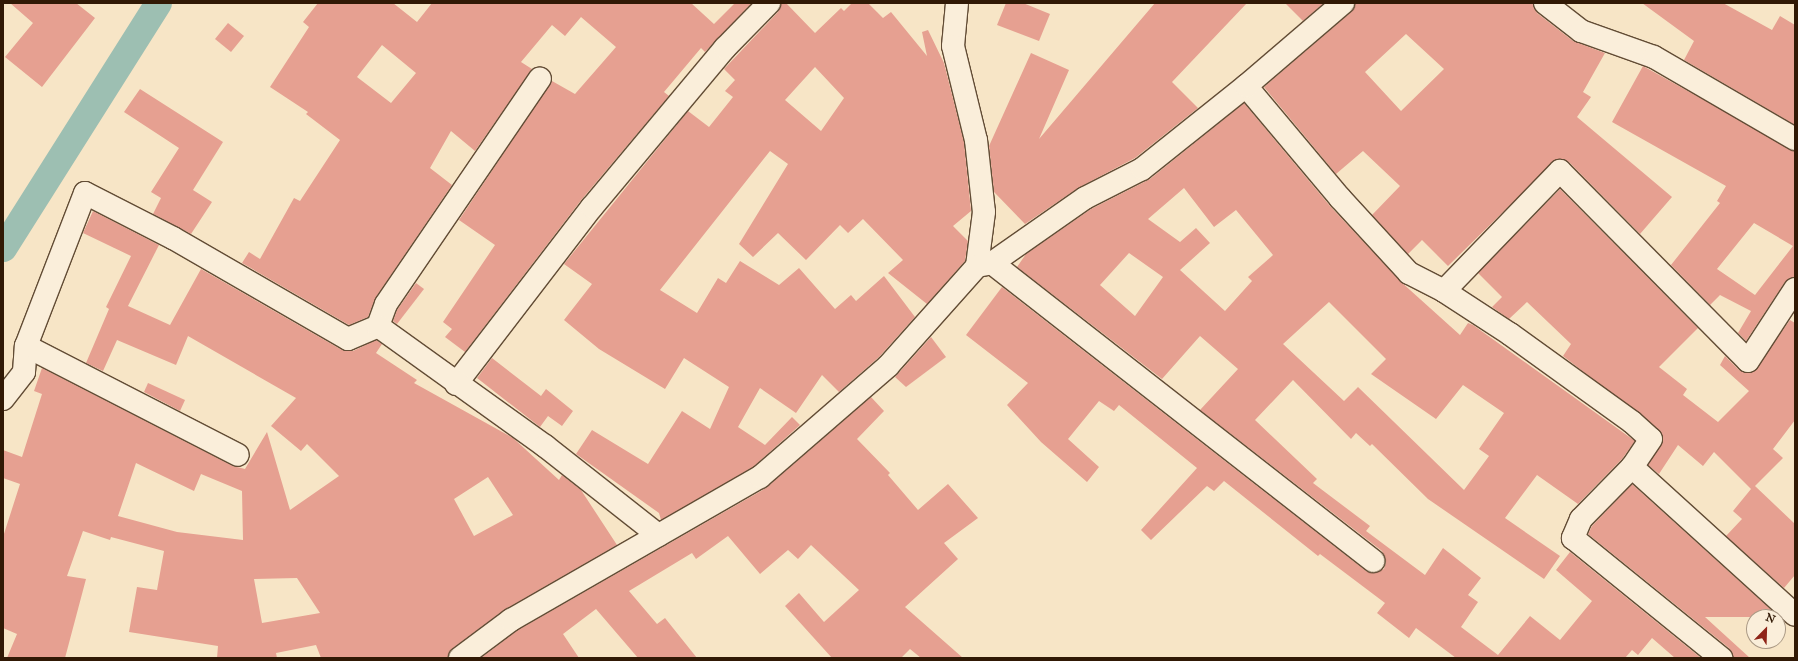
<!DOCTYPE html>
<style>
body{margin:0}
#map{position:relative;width:1798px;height:661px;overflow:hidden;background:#f7e5c6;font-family:"IM FELL Great Primer",serif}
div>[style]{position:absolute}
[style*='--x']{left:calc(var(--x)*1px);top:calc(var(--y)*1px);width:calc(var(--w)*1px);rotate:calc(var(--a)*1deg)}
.canal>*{height:27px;margin:-13.5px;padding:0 13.5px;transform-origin:13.5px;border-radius:13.5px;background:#9dbfb2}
.building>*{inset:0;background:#e6a091}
.roads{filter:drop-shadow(1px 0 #624c35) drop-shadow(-1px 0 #624c35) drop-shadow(0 1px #624c35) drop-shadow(0 -1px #624c35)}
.minor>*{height:22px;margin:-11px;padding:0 11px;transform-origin:11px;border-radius:11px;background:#faeeda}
span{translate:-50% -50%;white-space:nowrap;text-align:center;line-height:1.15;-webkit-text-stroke:3.5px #faeeda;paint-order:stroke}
.frame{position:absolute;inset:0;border:4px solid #311905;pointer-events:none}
.north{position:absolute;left:1746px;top:609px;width:40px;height:40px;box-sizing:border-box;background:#faeeda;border:1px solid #aa9985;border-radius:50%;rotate:23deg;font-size:11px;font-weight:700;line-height:16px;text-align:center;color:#311905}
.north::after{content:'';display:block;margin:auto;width:14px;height:18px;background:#8f2418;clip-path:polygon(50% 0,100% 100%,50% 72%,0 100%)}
</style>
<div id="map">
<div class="canal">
<div style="--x:3;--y:248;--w:290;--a:-57.7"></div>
</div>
<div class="building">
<div style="clip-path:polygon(10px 3px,76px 3px,95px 18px,42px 87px,5px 57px,33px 23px)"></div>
<div style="clip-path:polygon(evenodd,318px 3px,393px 3px,417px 22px,432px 3px,691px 3px,714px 24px,735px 3px,752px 3px,705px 52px,701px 48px,664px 92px,669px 96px,582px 199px,465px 352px,445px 337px,452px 329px,443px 322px,495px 245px,459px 220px,552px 81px,575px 94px,616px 47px,581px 17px,565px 36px,552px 25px,521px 62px,532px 69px,475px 151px,451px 131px,430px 168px,452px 185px,376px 297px,368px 317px,349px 325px,242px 263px,249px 252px,260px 259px,294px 198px,300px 201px,340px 140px,306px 114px,308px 112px,270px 87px,309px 27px,303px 22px,318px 3px,382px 45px,416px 73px,391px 103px,357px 77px,382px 45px)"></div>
<div style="clip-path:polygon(evenodd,781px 3px,786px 3px,815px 33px,841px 8px,844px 11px,852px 3px,868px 3px,883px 18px,891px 12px,927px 56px,922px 32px,928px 30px,944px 63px,964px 142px,971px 211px,953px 226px,968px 241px,965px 261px,927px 304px,888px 273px,903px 260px,863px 219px,848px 233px,840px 225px,806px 260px,778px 233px,753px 257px,739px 244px,788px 164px,770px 151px,660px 290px,697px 313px,718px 278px,726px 283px,740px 261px,779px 285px,799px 268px,835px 309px,851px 295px,856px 301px,884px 276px,915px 317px,879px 357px,839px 392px,822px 375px,796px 413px,760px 388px,738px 427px,765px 445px,792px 417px,800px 425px,753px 467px,661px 520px,659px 513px,576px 454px,592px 430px,648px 464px,682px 411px,710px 429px,729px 387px,684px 358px,665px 389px,599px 349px,564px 320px,592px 284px,564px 264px,688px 111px,709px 127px,733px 97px,725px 91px,735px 80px,724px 69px,778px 12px,781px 3px,815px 67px,844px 98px,821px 131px,785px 100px,815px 67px)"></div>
<div style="clip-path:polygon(1006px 3px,1023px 3px,1050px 14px,1039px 41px,997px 25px)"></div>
<div style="clip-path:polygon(1155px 3px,1247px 3px,1172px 82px,1198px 108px,1135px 158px,1078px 188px,1025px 224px,994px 192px,989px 146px,1031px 53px,1069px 70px,1039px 139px)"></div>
<div style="clip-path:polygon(1285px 3px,1324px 3px,1303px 21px)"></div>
<div style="clip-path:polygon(evenodd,1355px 3px,1533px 3px,1537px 13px,1573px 41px,1605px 53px,1583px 92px,1591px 97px,1577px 117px,1672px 197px,1640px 234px,1569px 162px,1557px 159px,1448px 266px,1422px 240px,1408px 254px,1372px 215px,1400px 186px,1363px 151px,1336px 174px,1264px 87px,1351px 12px,1355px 3px,1406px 34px,1444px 69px,1401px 111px,1365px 72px,1406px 34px)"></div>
<div style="clip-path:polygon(1642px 3px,1723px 3px,1772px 30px,1780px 16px,1795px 25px,1795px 125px,1684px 60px,1694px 41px)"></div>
<div style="clip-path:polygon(228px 23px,244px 36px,231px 52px,215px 39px)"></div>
<div style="clip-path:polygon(evenodd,1643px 66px,1795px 151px,1795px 277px,1785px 282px,1746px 341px,1738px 333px,1751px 311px,1720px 295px,1710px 305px,1671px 265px,1720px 203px,1717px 201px,1726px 186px,1612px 122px,1643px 66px,1754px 223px,1793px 246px,1755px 295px,1717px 269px,1754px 223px)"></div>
<div style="clip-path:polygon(140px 89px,223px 142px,193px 190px,212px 202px,191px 234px,153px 214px,161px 198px,151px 192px,179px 148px,124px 112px)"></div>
<div style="clip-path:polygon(evenodd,1244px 103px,1330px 206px,1400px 281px,1460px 335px,1468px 323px,1473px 325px,1635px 441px,1622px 459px,1578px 504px,1537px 475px,1505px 518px,1560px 556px,1544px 579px,1428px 499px,1372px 444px,1370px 446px,1356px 433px,1351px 439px,1293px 380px,1255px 420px,1317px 479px,1313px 483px,1370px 526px,1366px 531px,1425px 575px,1443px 548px,1481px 578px,1468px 595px,1478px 602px,1461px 627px,1498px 655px,1530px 616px,1560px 640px,1592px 601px,1556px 570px,1570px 552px,1701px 658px,1675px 658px,1652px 638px,1638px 655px,1632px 650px,1625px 658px,1456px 658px,1416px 628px,1409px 638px,1377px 613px,1385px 603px,1320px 554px,1318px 556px,1224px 481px,1214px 491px,1207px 486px,1151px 540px,1141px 530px,1197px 468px,1119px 405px,1114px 411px,1099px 401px,1068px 439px,1099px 467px,1087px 482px,1041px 442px,1007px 405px,1028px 383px,966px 335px,1002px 287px,1366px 571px,1373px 573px,1384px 569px,1386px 562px,1382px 551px,1200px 410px,1238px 369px,1200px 336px,1162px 379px,1017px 267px,1026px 254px,1091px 209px,1150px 179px,1244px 103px,1184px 188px,1214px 227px,1236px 210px,1273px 255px,1248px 277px,1252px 281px,1225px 311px,1180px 270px,1210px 243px,1196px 228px,1180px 242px,1148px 219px,1184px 188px,1244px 103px,1129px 253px,1163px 277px,1135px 316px,1100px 285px,1129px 253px,1244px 103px,1329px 302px,1386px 359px,1371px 374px,1436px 419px,1463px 385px,1504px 413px,1479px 449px,1489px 456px,1464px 490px,1358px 387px,1344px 401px,1283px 344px,1329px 302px)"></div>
<div style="clip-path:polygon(1560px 189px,1698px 328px,1659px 367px,1687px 389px,1683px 395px,1718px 422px,1749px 391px,1720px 365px,1725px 356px,1739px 370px,1753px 372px,1790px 320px,1795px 323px,1795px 420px,1773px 449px,1783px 458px,1755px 486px,1795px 524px,1795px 575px,1784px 588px,1726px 536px,1742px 519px,1733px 511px,1751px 489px,1714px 452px,1703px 466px,1678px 445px,1659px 474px,1648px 465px,1663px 441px,1659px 430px,1563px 356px,1571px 344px,1527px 302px,1509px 319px,1492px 307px,1502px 297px,1478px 273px)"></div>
<div style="clip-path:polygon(evenodd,93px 211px,159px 245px,128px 306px,170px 325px,201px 269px,342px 350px,353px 351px,376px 340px,382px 344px,376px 353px,417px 380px,414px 383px,513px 438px,559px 480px,562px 475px,581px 490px,617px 545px,504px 610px,453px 648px,448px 658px,321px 658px,316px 645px,276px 653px,277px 658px,217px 658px,218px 646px,129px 632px,137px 587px,157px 590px,164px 551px,111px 537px,110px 540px,83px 531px,67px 576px,86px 579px,65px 658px,7px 658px,17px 634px,3px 628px,3px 537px,20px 484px,3px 478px,3px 450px,22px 457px,42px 394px,34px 391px,42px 368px,233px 466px,245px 469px,267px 432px,290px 510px,339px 476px,307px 444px,301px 451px,271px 426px,296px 398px,188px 336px,176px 365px,117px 340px,103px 371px,86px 363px,109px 309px,106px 307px,131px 256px,83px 233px,93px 211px,136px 463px,194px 491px,201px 474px,242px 491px,243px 540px,177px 532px,118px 516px,136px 463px,93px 211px,488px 477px,513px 515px,474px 536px,454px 499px,488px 477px,93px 211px,297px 578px,320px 613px,262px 623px,254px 579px,297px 578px)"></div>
<div style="clip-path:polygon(416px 283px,424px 289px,397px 324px,393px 321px,397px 310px)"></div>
<div style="clip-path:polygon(931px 337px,946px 357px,906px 387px,895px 377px)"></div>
<div style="clip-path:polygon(492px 358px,541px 396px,546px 389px,573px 411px,562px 426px,548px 416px,540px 427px,477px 378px)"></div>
<div style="clip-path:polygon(148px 383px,185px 400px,180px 411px,144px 392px)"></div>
<div style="clip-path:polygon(871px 397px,884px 411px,857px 439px,890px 473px,888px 475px,918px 510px,948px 484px,978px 518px,944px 543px,958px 559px,905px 607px,963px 658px,921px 658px,910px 649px,901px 658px,832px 658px,785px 606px,799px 593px,824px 622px,859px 590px,811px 545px,798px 559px,788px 550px,760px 574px,728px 536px,696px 559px,692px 553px,629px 591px,657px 624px,665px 618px,697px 658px,638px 658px,596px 609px,563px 634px,579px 658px,481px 658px,518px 630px,766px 488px)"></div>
<div style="clip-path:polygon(1632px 484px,1779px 617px,1705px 617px,1750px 658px,1733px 658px,1729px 648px,1588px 534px,1592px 526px)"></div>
</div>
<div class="roads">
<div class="minor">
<div style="--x:957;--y:3;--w:43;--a:95.3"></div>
<div style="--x:953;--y:46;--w:97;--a:76.3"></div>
<div style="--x:976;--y:140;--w:72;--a:83.7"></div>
<div style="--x:984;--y:212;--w:54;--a:97.4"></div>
<div style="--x:1545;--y:3;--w:46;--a:37.9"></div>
<div style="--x:1581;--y:31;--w:77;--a:19.6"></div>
<div style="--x:1654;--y:57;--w:163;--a:30.2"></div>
<div style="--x:1246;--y:86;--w:146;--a:50"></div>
<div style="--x:1340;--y:198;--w:102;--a:47.4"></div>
<div style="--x:1409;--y:273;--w:39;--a:27"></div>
<div style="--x:1444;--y:291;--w:79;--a:33.1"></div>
<div style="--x:1510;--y:334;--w:150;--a:35.8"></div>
<div style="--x:1632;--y:422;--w:25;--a:42"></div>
<div style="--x:1651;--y:439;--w:34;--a:124"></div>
<div style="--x:1632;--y:467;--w:73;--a:134.4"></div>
<div style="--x:1581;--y:519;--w:21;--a:113"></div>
<div style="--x:1573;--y:538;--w:191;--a:39"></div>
<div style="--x:992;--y:263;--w:484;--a:38"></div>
<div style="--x:1444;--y:291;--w:167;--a:-46"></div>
<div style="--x:1560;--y:171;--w:267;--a:45.3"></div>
<div style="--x:1748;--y:361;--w:86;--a:-56.9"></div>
<div style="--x:378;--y:326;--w:23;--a:-70"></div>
<div style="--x:386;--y:304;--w:273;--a:-55.7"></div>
<div style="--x:26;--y:346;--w:238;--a:27.2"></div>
<div style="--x:456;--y:384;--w:223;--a:-52.5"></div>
<div style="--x:592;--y:207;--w:207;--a:-50.1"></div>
<div style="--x:725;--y:48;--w:63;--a:-45.6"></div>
<div style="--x:3;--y:399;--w:34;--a:-52"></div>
<div style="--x:24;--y:372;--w:26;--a:-86"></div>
<div style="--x:26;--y:346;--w:164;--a:-68.9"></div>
<div style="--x:85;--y:193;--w:99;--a:27.1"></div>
<div style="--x:173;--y:238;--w:202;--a:30"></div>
<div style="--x:348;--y:339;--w:33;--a:-23"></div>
<div style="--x:378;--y:326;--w:206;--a:35.7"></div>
<div style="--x:545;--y:446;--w:144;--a:38.2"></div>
<div style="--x:1632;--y:467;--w:220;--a:42.2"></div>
<div style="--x:460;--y:658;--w:64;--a:-36.7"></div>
<div style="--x:511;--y:620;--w:287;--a:-29.9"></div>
<div style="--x:760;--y:477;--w:169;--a:-40.9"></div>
<div style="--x:888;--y:366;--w:134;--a:-48.3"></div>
<div style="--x:977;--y:266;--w:15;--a:-11"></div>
<div style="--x:992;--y:263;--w:113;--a:-35"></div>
<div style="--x:1085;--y:198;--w:64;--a:-27"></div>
<div style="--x:1142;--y:169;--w:133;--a:-38.6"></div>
<div style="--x:1246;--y:86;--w:128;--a:-40.6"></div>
</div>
</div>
<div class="frame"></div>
<div class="north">N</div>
</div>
